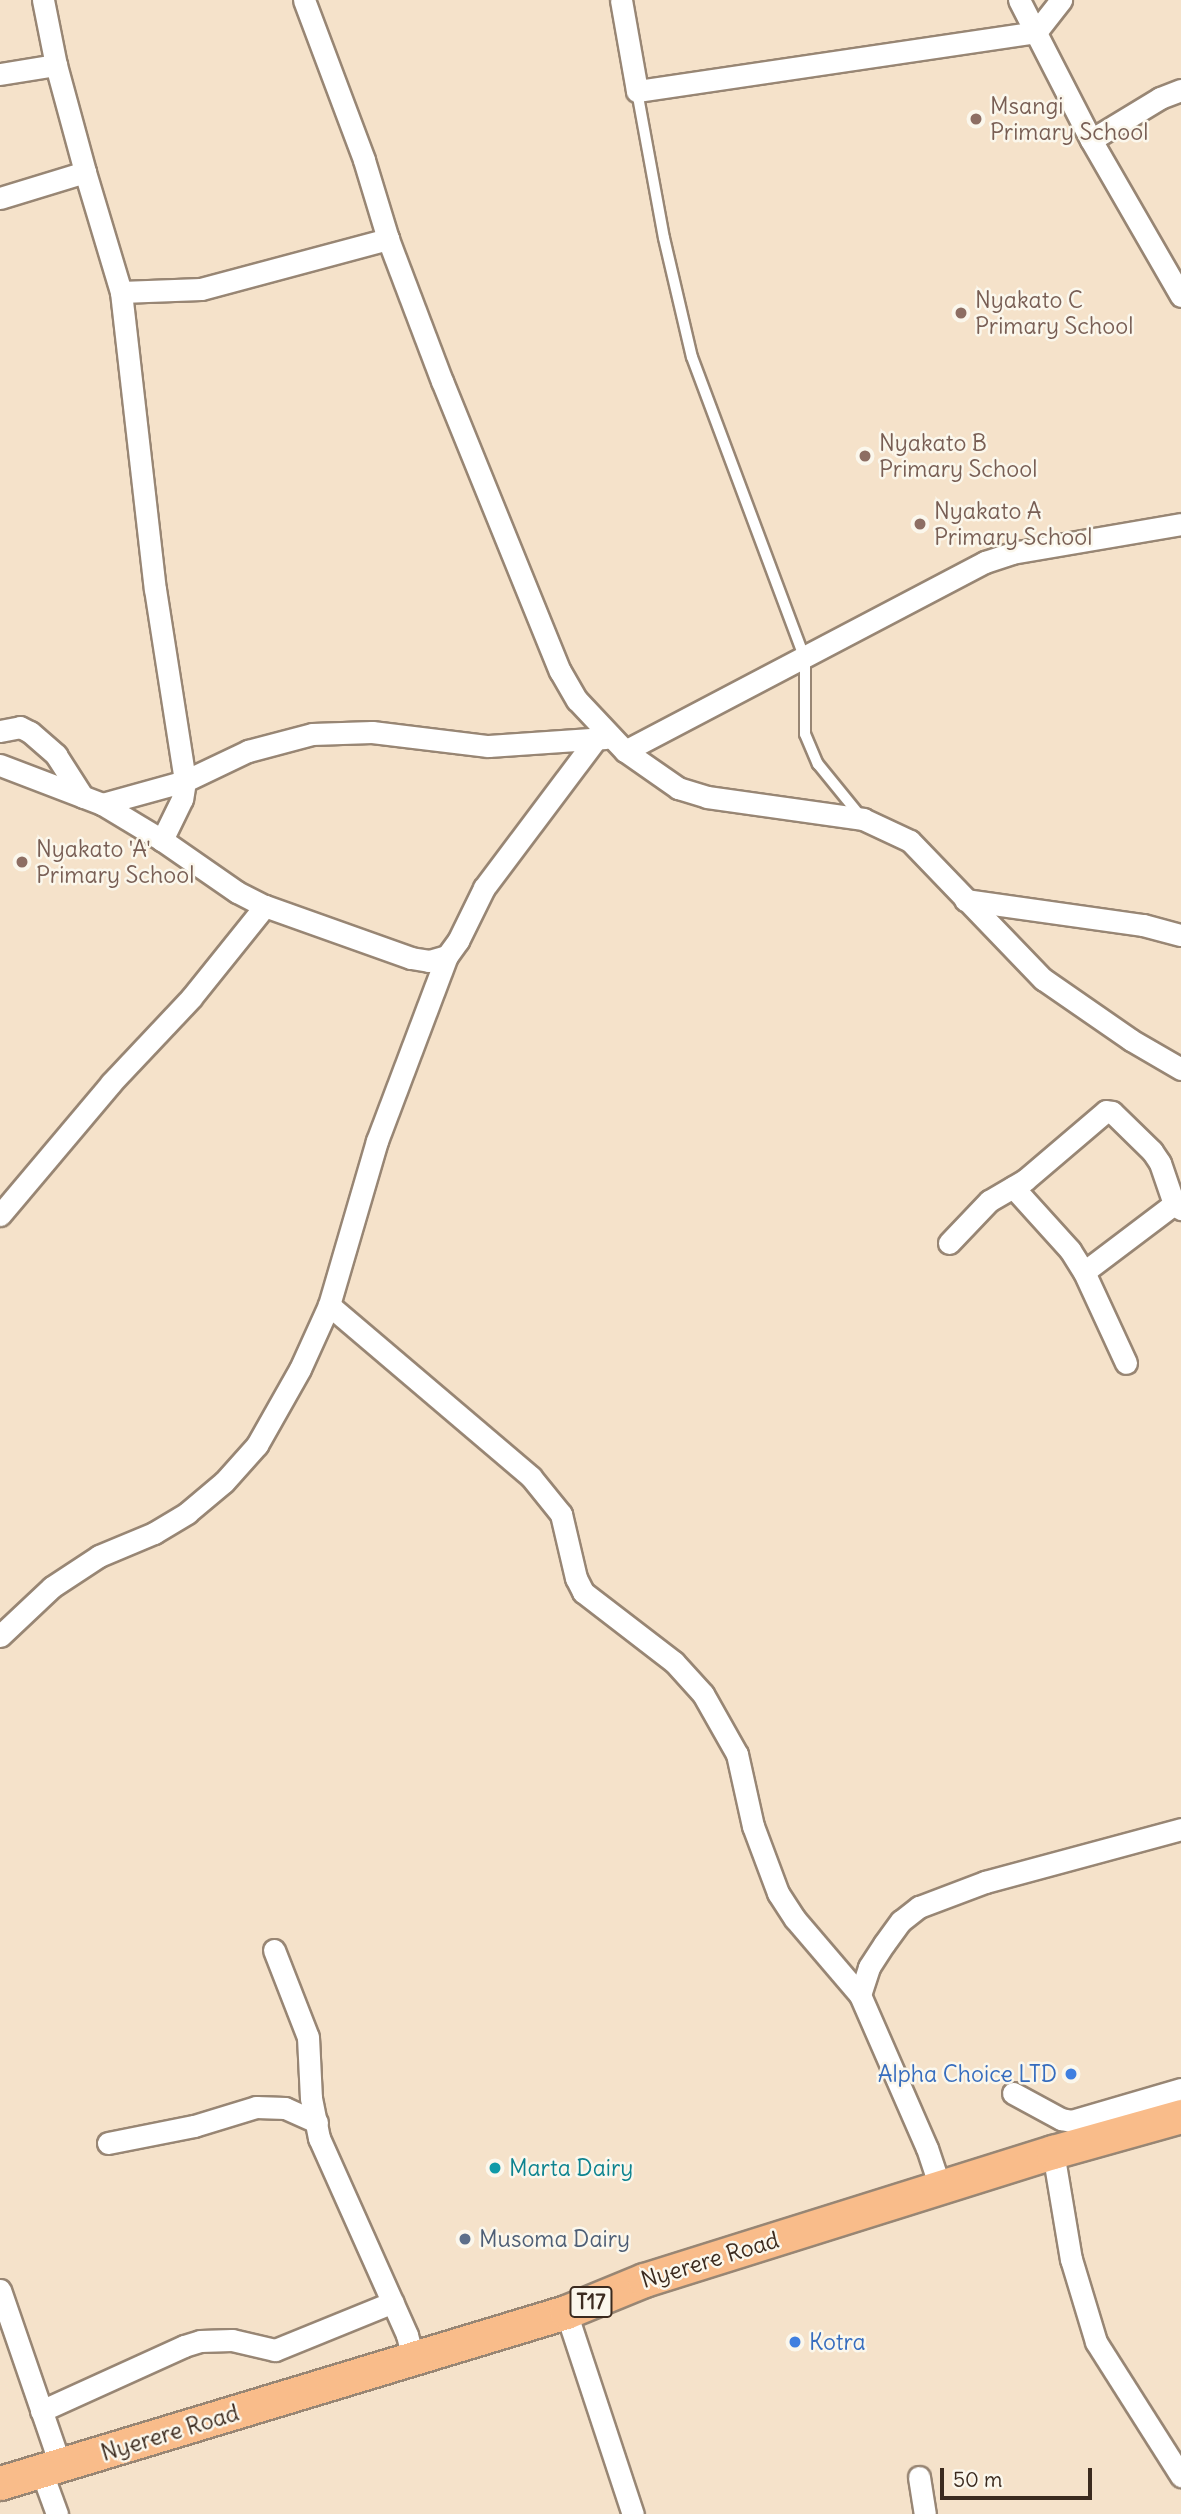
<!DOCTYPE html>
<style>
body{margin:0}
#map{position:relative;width:1181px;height:2514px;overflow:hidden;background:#f5e2ca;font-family:Delius,sans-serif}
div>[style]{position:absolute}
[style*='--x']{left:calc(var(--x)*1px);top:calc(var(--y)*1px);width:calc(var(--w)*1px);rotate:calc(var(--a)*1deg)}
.roads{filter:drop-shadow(2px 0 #988674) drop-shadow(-2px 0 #988674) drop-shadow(0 2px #988674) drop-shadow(0 -2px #988674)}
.service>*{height:10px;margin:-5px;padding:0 5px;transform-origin:5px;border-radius:5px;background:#fff}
.minor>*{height:21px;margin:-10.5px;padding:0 10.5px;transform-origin:10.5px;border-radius:10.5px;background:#fff}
.primary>*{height:33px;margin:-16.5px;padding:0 16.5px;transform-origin:16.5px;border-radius:16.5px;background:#f9bc8a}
.dots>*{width:19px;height:19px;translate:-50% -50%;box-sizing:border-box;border:4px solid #fbf7ec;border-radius:50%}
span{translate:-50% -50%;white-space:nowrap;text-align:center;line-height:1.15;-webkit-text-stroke:5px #fbf7ec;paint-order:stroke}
.shield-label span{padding:2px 5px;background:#fbf7ec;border:2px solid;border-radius:5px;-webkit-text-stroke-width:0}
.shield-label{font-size:21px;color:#3b2a1e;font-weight:700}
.education-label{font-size:23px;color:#785e54}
.left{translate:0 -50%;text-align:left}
.shop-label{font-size:23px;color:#366cbe}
.right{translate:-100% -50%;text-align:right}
.culture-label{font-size:23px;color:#0d838f}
.service-label{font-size:23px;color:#4e5e75}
.street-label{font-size:23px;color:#3b2a1e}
.scale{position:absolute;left:940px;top:2468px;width:152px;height:32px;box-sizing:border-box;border:4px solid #3b2a1e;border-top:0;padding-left:9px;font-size:21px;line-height:24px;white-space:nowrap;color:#3b2a1e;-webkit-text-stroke:5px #fbf7ec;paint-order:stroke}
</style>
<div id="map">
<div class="roads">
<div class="service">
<div style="--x:637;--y:91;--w:149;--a:79.6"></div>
<div style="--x:664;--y:238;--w:122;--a:76.8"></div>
<div style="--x:692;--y:357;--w:322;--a:69.5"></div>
<div style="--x:805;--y:659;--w:75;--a:90"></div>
<div style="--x:805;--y:734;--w:33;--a:67"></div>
<div style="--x:818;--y:764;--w:68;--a:50.9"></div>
</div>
<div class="minor">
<div style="--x:43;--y:0;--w:66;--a:78.7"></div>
<div style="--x:56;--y:65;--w:111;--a:74.8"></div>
<div style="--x:85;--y:172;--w:125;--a:73.3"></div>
<div style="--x:121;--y:292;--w:299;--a:83.5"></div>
<div style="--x:155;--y:589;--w:194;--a:81.1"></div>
<div style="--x:185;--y:781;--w:18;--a:99"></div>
<div style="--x:182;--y:799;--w:46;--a:116"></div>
<div style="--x:162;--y:840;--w:91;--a:34.7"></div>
<div style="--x:237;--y:892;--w:31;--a:27"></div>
<div style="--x:304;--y:0;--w:171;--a:69.4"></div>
<div style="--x:364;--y:160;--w:83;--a:73.1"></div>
<div style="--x:388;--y:239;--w:152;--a:69.2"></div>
<div style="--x:442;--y:381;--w:313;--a:67.9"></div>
<div style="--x:560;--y:671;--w:34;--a:60"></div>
<div style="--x:577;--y:700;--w:70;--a:46.7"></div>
<div style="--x:625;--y:751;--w:65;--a:34.9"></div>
<div style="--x:678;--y:788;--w:30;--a:17"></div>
<div style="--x:707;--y:797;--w:158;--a:8"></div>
<div style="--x:863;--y:819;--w:52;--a:25.1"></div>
<div style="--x:910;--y:841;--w:192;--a:46.1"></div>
<div style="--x:1043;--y:979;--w:107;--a:34.7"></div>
<div style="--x:1131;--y:1040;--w:58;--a:30.1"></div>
<div style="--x:621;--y:0;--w:92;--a:80"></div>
<div style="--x:637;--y:91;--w:403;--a:-8.4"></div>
<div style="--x:1036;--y:32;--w:41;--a:-52"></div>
<div style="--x:1019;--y:0;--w:157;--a:62.8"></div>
<div style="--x:1091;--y:140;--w:180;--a:60"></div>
<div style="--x:0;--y:74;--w:57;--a:-9.1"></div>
<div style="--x:1091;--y:140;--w:81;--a:-31.3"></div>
<div style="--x:1160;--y:98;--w:22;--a:-21"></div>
<div style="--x:0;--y:198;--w:89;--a:-17"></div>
<div style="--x:121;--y:292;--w:80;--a:-2.1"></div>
<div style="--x:201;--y:289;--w:194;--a:-15"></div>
<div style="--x:0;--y:731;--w:20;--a:-11"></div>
<div style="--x:20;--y:727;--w:11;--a:27"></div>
<div style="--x:30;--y:732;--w:35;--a:41"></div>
<div style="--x:56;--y:755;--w:50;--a:57.3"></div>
<div style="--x:625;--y:751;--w:407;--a:-27.7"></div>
<div style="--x:985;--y:562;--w:28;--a:-18"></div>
<div style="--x:1012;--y:553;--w:171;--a:-9.7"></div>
<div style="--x:0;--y:765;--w:109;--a:20.9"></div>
<div style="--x:102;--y:804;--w:86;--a:-15.5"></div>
<div style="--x:185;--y:781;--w:70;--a:-25.5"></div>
<div style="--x:248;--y:751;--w:66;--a:-14.9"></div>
<div style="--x:312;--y:734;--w:60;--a:-1.9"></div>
<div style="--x:372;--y:732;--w:117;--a:6.9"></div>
<div style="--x:488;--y:746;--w:118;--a:-3.9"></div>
<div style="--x:102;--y:804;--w:70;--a:31"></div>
<div style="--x:965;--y:900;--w:180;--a:8"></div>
<div style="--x:1143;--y:925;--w:39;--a:15"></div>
<div style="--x:1013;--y:1187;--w:85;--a:47.9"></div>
<div style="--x:1070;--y:1250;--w:26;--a:58"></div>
<div style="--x:1084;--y:1272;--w:100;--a:65.2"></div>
<div style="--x:0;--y:1215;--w:172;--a:-49.9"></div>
<div style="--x:111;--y:1083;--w:117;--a:-46.7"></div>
<div style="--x:191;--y:998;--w:118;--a:-51.2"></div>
<div style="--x:265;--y:906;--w:155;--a:19.6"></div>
<div style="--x:411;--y:958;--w:18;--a:9"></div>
<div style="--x:429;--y:961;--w:19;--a:-16"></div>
<div style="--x:447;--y:956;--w:19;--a:-54"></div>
<div style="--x:458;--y:941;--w:59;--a:-63.9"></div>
<div style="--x:484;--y:888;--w:186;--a:-53.1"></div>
<div style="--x:949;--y:1243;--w:58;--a:-46.4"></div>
<div style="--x:989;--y:1201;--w:42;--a:-30.3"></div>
<div style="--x:1025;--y:1180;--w:106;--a:-40.4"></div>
<div style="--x:1106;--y:1111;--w:6;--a:9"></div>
<div style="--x:1112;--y:1112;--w:56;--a:44.3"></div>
<div style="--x:1152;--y:1151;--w:14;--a:56"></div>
<div style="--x:1160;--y:1163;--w:43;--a:71.1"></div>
<div style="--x:1174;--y:1204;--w:9;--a:36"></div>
<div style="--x:1084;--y:1272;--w:113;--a:-37.1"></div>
<div style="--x:329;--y:1305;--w:265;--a:40.4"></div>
<div style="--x:531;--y:1477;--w:48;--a:51"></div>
<div style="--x:561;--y:1514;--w:66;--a:76.8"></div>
<div style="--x:576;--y:1578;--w:16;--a:63"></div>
<div style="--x:583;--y:1592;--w:115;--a:37.6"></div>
<div style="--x:674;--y:1662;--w:43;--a:47.8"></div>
<div style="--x:703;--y:1694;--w:69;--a:60.5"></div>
<div style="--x:737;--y:1754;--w:74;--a:77.5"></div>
<div style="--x:753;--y:1826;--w:72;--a:69.5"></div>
<div style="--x:778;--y:1893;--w:31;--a:57"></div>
<div style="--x:795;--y:1919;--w:100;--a:49.5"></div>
<div style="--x:860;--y:1995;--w:167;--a:66.4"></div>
<div style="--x:927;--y:2148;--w:41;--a:71.6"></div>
<div style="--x:0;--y:1636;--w:71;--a:-43.3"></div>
<div style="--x:52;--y:1587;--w:56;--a:-33.4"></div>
<div style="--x:99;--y:1556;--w:60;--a:-22.7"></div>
<div style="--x:154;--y:1533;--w:39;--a:-31"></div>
<div style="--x:187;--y:1513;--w:48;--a:-40"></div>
<div style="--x:224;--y:1482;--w:50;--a:-48.3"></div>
<div style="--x:257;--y:1445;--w:87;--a:-60.5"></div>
<div style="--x:300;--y:1369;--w:70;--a:-65.6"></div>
<div style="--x:329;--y:1305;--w:171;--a:-73.7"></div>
<div style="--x:377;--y:1141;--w:198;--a:-69.3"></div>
<div style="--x:274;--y:1950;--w:93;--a:68.7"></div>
<div style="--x:308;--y:2037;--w:61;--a:87.2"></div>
<div style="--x:311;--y:2098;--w:41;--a:78.7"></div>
<div style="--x:319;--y:2138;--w:216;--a:65.9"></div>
<div style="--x:407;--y:2335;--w:23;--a:75"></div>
<div style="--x:860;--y:1995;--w:29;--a:-72"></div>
<div style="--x:869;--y:1967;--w:27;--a:-57"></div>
<div style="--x:884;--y:1944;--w:29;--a:-54"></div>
<div style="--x:901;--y:1921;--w:23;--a:-38"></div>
<div style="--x:919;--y:1907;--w:71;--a:-20.7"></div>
<div style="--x:985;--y:1882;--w:203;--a:-15.1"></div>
<div style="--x:1013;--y:2093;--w:55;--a:28.4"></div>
<div style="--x:1061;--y:2119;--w:10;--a:11"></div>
<div style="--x:1071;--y:2121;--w:115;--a:-16.2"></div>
<div style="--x:108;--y:2143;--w:88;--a:-11.2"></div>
<div style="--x:194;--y:2126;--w:65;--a:-17"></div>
<div style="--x:256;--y:2107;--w:29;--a:2"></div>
<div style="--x:285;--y:2108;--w:35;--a:24"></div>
<div style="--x:1053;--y:2152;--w:109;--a:80.5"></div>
<div style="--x:1071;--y:2259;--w:87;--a:73.2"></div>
<div style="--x:1096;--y:2342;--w:159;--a:57.6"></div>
<div style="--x:0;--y:2290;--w:187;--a:71"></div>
<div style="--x:566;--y:2312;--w:213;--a:71.7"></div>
<div style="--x:41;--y:2411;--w:157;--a:-24.4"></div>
<div style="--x:184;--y:2346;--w:17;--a:-17"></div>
<div style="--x:200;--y:2341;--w:32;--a:-2"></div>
<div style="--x:232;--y:2340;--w:44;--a:13.1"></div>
<div style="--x:275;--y:2350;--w:127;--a:-22.1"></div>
<div style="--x:42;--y:2473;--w:44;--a:69.9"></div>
<div style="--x:919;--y:2477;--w:37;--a:81"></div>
</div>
<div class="primary">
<div style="--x:0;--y:2483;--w:591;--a:-16.81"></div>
<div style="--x:566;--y:2312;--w:84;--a:-22.3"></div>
<div style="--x:644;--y:2280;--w:429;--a:-17.4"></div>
<div style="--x:1053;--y:2152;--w:133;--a:-15.7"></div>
</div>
</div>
<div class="dots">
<div style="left:976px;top:119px;background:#8d6e63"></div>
<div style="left:961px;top:313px;background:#8d6e63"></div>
<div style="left:865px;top:456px;background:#8d6e63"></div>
<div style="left:920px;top:524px;background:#8d6e63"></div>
<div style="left:22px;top:862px;background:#8d6e63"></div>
<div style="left:1071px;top:2074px;background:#3f7fe0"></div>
<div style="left:495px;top:2168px;background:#0f9aa8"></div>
<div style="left:465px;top:2239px;background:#5c6f8a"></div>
<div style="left:795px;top:2342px;background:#3f7fe0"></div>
</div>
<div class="shield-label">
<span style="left:591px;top:2302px">T17</span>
</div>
<div class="education-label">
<span class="left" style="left:990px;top:119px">Msangi<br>Primary School</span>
<span class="left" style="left:975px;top:313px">Nyakato C<br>Primary School</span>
<span class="left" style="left:879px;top:456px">Nyakato B<br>Primary School</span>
<span class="left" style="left:934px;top:524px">Nyakato A<br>Primary School</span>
<span class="left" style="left:36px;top:862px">Nyakato 'A'<br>Primary School</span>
</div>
<div class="shop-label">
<span class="right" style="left:1057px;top:2074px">Alpha Choice LTD</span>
<span class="left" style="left:809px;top:2342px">Kotra</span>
</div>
<div class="culture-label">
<span class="left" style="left:509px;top:2168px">Marta Dairy</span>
</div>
<div class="service-label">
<span class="left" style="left:479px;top:2239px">Musoma Dairy</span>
</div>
<div class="street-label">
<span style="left:710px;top:2260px;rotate:-17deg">Nyerere Road</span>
<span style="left:170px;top:2433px;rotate:-17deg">Nyerere Road</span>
</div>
<div class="scale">50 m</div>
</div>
